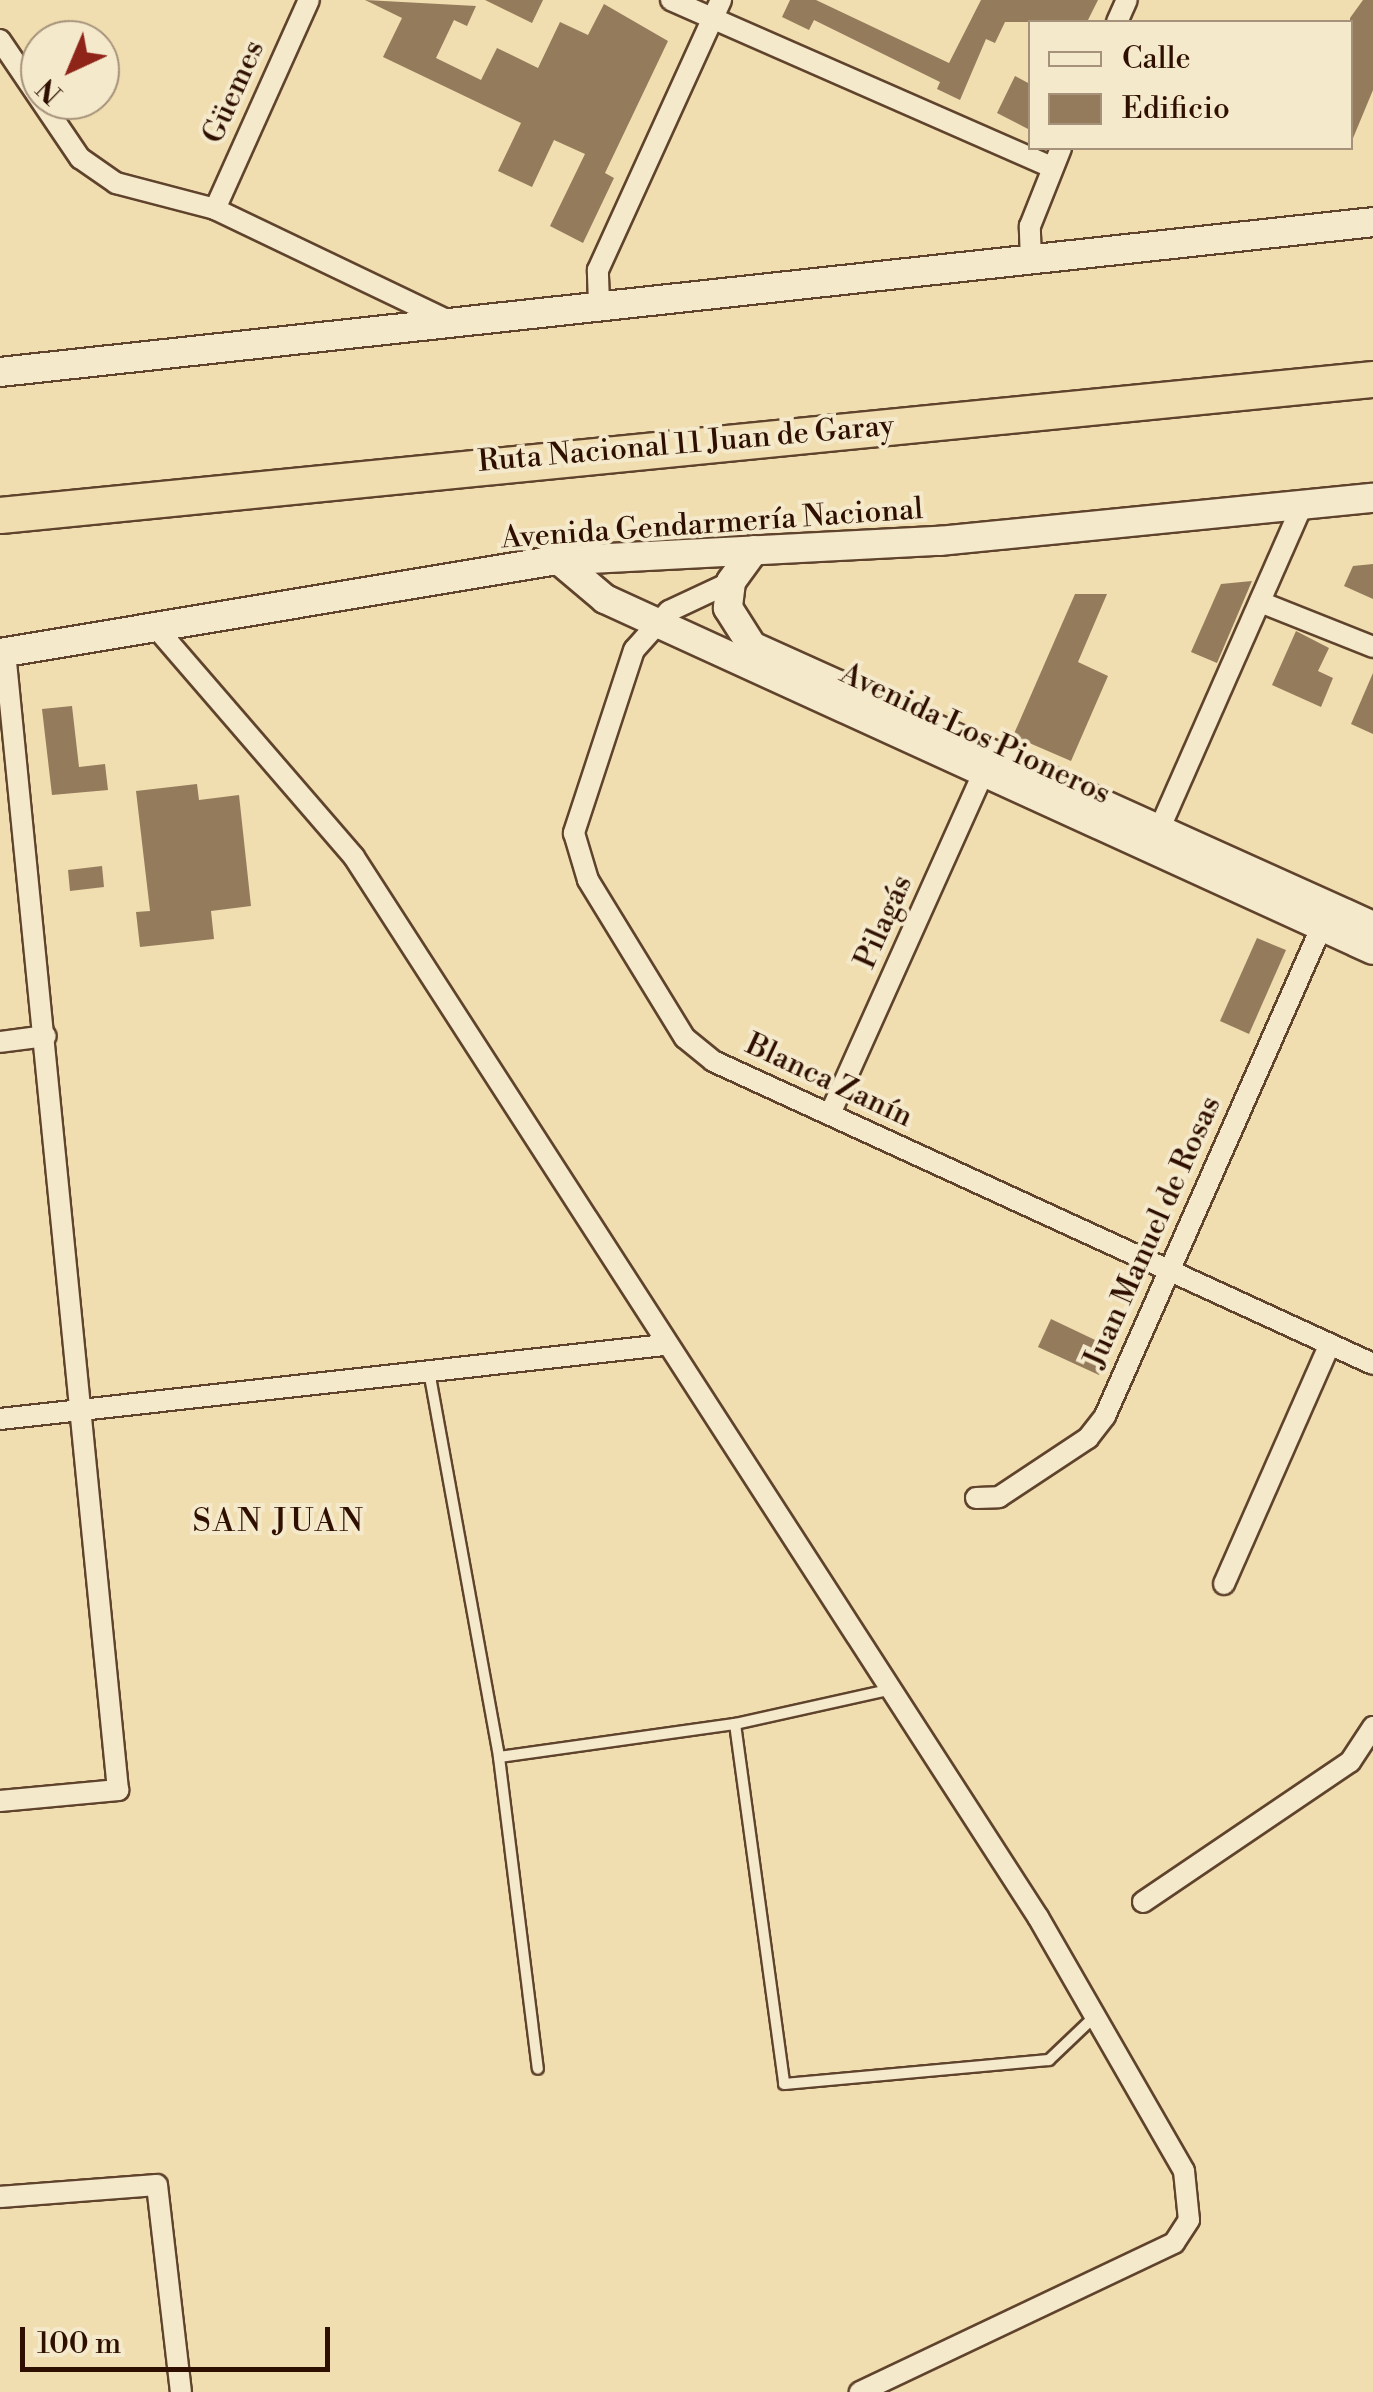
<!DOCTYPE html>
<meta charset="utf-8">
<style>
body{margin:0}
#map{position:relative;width:1373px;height:2392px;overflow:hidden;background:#f0ddb0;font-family:"Libre Bodoni",serif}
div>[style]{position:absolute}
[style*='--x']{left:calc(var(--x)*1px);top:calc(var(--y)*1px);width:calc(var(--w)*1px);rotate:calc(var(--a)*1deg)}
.building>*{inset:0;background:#937b5c}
.roads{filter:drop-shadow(2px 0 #5f432c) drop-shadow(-2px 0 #5f432c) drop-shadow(0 2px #5f432c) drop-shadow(0 -2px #5f432c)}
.lane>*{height:10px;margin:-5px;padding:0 5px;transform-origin:5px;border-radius:5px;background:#f5e9cc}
.street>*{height:20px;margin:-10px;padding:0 10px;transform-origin:10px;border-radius:10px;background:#f5e9cc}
.secondary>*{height:28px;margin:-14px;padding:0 14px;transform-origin:14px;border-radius:14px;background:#f5e9cc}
.highway>*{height:35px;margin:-17.5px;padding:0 17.5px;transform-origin:17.5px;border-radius:17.5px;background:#f0ddb0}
span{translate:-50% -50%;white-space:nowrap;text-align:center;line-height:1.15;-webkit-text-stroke:8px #f5e9cc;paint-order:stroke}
.street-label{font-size:30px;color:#2f1000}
.neighbourhood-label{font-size:32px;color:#2f1000;letter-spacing:2.5px}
.legend{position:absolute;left:1028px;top:20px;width:325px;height:130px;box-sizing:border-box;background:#f5e9cc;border:2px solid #a6927a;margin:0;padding:12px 18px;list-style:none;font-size:30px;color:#2f1000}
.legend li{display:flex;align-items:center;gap:20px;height:50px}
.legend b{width:50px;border:2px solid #a6927a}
.north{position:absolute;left:20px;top:20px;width:100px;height:100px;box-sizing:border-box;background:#f5e9cc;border:2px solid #a6927a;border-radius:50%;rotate:224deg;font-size:28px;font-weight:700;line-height:40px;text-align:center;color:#2f1000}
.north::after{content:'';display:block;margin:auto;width:35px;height:45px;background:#8f2418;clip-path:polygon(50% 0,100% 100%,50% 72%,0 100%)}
.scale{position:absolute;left:20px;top:2327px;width:310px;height:45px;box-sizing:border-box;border:5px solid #2f1000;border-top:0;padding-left:12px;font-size:30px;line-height:35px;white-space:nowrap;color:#2f1000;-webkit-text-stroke:8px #f5e9cc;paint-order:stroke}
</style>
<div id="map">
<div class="building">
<div style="clip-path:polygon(365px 0,476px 6px,467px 26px,454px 20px,436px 58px,481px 80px,497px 48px,538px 68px,560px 22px,588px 35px,604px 4px,668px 41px,605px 173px,614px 178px,583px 243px,550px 226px,585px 154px,554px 140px,532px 187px,498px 171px,521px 123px,383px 57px,402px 18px)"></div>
<div style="clip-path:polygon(485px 0,543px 0,532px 23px)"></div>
<div style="clip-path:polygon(790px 0,816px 0,949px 63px,981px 0,1098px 0,1087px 22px,1005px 22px,995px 43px,986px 39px,960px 100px,937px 89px,940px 82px,814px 20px,809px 30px,782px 17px)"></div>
<div style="clip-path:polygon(1363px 0,1373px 0,1373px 90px,1351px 143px,1350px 18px)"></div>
<div style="clip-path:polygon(1015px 76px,1030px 84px,1030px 130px,997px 113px)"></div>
<div style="clip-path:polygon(1373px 564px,1373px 599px,1344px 586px,1353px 566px)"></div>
<div style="clip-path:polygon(1252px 581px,1217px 663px,1191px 652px,1221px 584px)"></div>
<div style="clip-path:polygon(1075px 594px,1107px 594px,1078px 662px,1108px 676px,1071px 761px,1013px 736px)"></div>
<div style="clip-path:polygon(1296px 631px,1329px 648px,1318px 671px,1333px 678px,1321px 707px,1272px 685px)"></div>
<div style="clip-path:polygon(1373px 673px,1373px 734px,1351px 724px)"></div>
<div style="clip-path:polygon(72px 706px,79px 767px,105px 764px,108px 790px,52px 795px,42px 709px)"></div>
<div style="clip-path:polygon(197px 784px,199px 800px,239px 795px,251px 906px,211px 911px,214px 939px,140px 947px,136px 912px,150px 911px,136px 791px)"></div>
<div style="clip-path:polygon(102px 866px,104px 887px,70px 891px,68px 870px)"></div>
<div style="clip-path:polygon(1257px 938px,1286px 950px,1249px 1034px,1220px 1021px)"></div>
<div style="clip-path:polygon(1051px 1319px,1112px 1348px,1099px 1375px,1038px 1347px)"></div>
</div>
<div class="roads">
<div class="lane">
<div style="--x:429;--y:1371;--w:392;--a:79.7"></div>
<div style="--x:499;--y:1757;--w:238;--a:-8"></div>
<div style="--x:735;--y:1724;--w:157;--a:-12.5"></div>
<div style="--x:735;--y:1724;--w:363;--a:82.2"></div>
<div style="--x:784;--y:2084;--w:266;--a:-5.2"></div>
<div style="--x:1049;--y:2060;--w:64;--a:-43.7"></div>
<div style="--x:499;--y:1757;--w:314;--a:82.9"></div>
</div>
<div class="street">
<div style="--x:671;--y:0;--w:416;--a:23.7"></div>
<div style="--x:1117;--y:22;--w:24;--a:-66"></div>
<div style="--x:0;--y:40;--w:143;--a:55.9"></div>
<div style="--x:80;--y:158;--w:44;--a:34.8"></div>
<div style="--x:116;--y:183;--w:102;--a:14.7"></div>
<div style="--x:215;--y:209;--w:262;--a:25.6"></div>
<div style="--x:215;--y:209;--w:229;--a:-65.8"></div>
<div style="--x:1031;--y:262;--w:36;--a:-92"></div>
<div style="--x:1030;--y:226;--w:84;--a:-68.3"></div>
<div style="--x:599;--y:304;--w:34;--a:-92"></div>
<div style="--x:598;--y:270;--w:297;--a:-65.5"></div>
<div style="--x:731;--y:582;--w:68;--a:154.9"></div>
<div style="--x:669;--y:611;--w:52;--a:131.9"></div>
<div style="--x:634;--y:650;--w:193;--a:108.2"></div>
<div style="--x:574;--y:833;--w:49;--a:73.4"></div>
<div style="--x:588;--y:880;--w:185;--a:58.5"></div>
<div style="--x:685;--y:1038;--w:36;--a:39"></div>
<div style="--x:713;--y:1061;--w:726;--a:24.66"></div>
<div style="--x:1260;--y:602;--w:122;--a:21.7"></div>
<div style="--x:159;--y:631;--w:298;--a:49.2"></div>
<div style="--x:354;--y:857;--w:1262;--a:57.17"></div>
<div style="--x:1038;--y:1917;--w:293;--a:60.1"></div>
<div style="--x:1184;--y:2171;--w:49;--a:84.2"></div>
<div style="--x:1189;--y:2220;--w:27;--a:123"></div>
<div style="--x:1174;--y:2243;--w:348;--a:154.6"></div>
<div style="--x:1155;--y:839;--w:365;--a:-66.2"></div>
<div style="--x:0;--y:1042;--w:46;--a:-7.4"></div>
<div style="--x:830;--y:1114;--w:388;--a:-65.8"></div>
<div style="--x:0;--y:1419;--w:668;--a:-6.36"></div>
<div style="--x:976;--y:1498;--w:23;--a:-2"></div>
<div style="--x:999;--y:1497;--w:107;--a:-33.5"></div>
<div style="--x:1088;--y:1438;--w:28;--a:-52"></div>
<div style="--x:1105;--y:1416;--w:534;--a:-66.12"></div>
<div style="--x:1224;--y:1584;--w:262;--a:-66.2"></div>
<div style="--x:0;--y:1801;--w:119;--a:-5.3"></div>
<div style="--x:118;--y:1790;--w:1144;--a:-95.67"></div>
<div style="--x:1143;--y:1902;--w:250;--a:-34.1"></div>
<div style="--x:1350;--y:1762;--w:42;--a:-56.7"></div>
<div style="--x:0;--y:2197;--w:157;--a:-4.4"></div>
<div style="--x:157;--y:2185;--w:208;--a:83.4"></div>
</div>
<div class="secondary">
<div style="--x:0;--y:372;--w:1381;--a:-6.23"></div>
<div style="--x:754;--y:550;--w:39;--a:126"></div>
<div style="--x:731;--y:582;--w:26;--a:97"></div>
<div style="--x:728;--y:608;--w:45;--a:57.7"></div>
<div style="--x:752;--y:646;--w:681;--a:24.27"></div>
<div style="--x:560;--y:561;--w:59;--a:40.2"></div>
<div style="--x:605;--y:599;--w:844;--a:24.56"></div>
<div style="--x:0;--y:653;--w:559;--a:-9.48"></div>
<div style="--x:551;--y:561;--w:389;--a:-3"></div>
<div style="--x:939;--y:541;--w:436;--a:-5.7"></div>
</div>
<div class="highway">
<div style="--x:0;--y:515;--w:1380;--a:-5.66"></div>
</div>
</div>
<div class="street-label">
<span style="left:234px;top:92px;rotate:-66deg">Güemes</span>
<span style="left:686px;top:444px;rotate:-5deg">Ruta Nacional 11 Juan de Garay</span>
<span style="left:712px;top:524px;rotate:-4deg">Avenida Gendarmería Nacional</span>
<span style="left:975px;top:734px;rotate:25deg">Avenida Los Pioneros</span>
<span style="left:884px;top:922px;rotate:-66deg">Pilagás</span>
<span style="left:829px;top:1081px;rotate:25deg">Blanca Zanín</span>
<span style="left:1153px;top:1232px;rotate:-66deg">Juan Manuel de Rosas</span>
</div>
<div class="neighbourhood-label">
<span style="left:279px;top:1521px">SAN JUAN</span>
</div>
<ul class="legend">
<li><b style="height:12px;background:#f5e9cc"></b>Calle</li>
<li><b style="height:28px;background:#937b5c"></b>Edificio</li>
</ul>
<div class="north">N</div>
<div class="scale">100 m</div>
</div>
